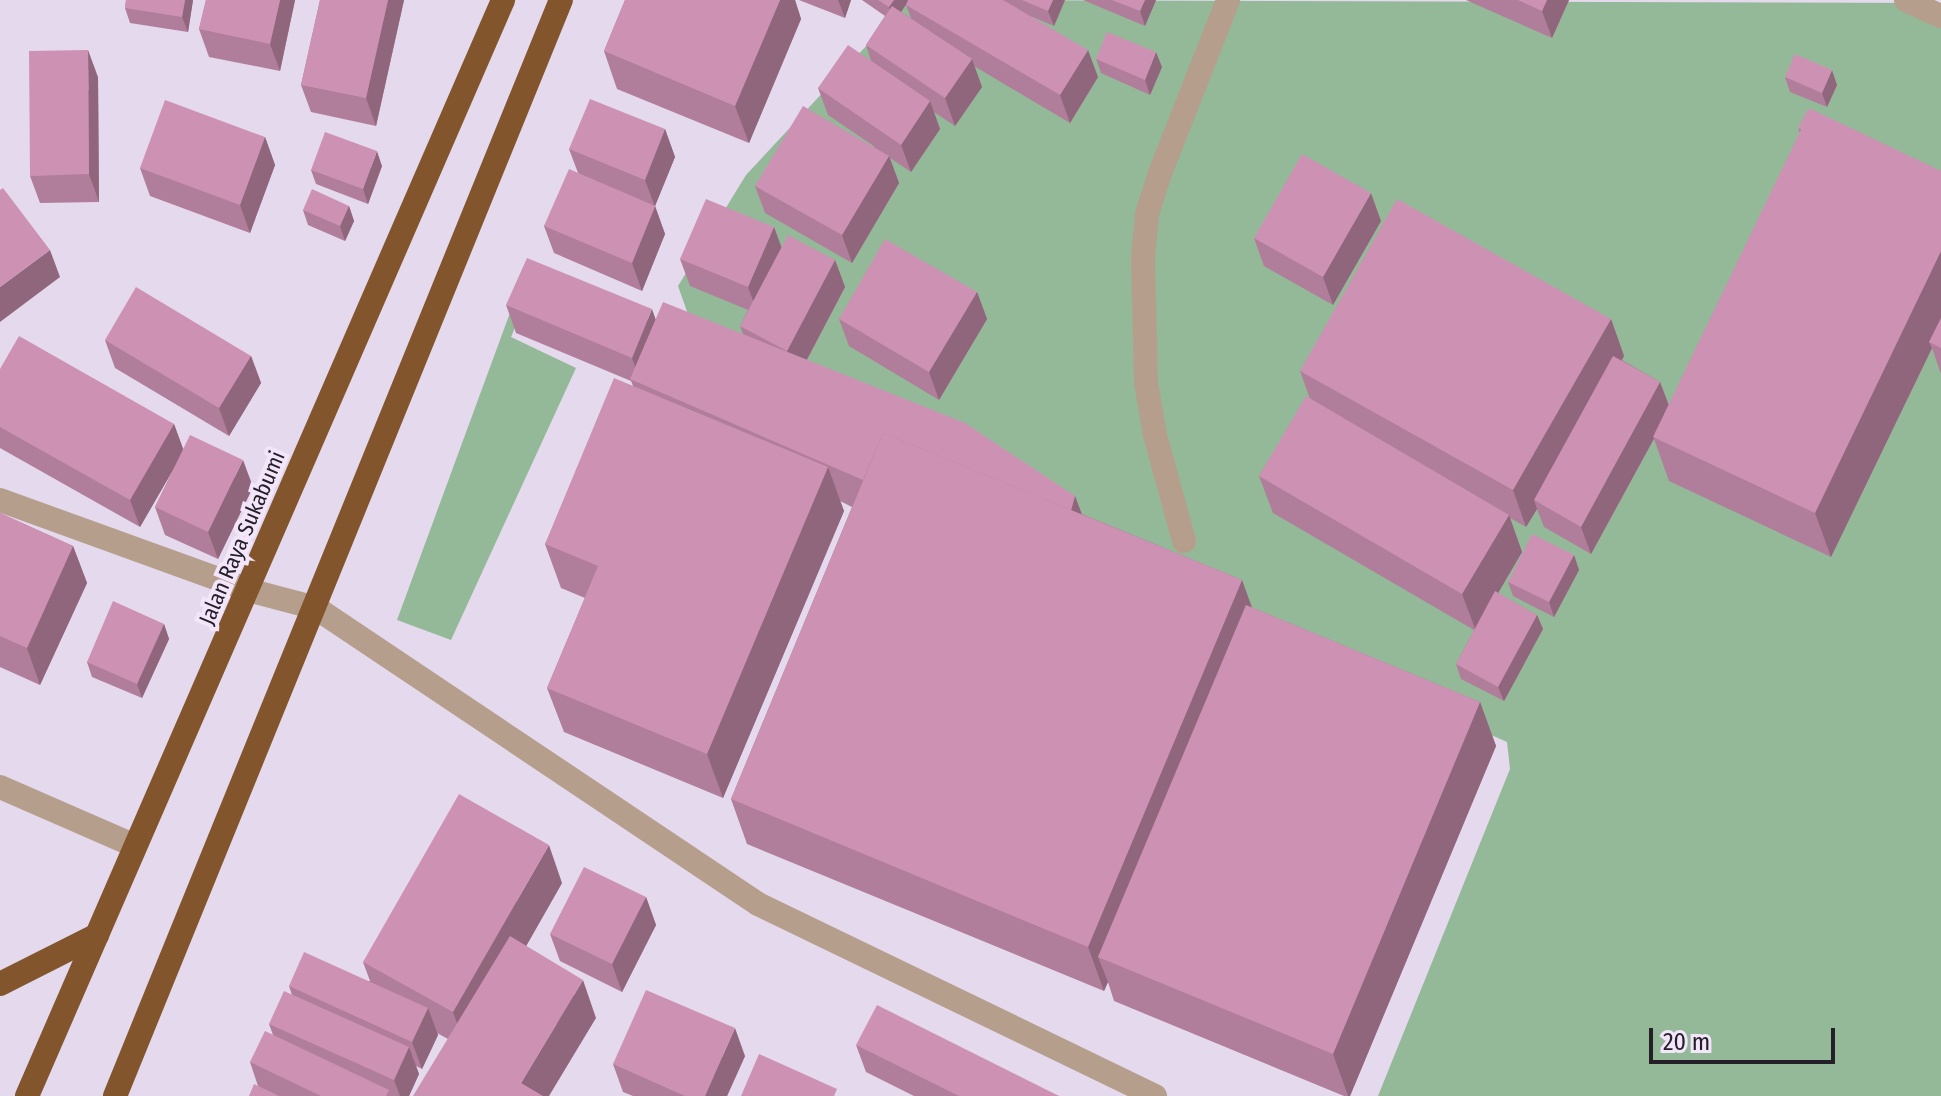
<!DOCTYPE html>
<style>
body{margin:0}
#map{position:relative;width:1941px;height:1096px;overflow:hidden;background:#e5d9ee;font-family:"Fira Sans Condensed",sans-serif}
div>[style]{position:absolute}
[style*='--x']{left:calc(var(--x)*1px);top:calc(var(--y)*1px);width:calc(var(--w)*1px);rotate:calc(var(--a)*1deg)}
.green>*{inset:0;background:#94b998}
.lane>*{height:24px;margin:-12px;padding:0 12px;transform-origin:12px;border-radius:12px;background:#b59f8c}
.street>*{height:24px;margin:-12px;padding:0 12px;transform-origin:12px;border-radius:12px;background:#b59f8c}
.highway>*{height:24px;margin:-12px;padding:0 12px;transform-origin:12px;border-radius:12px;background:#82552c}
.wall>*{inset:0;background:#b07e9a}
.shaded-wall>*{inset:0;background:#90667d}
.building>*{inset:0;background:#cd92b3}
span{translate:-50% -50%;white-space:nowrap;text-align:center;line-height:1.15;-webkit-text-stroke:8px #f3e6fb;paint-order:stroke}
.street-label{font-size:22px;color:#252028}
.scale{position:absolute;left:1649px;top:1028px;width:186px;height:36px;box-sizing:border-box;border:4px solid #252028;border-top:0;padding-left:10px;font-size:24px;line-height:28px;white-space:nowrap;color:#252028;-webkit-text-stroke:6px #f3e6fb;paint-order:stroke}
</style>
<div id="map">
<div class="green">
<div style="clip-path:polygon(909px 0,1941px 3px,1941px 1096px,1378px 1096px,1510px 769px,1507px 742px,1277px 640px,696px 337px,678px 286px,746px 175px)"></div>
<div style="clip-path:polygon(529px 261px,536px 278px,511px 337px,576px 368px,451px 640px,397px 620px)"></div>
</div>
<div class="lane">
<div style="--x:1906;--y:0;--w:38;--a:25"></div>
<div style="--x:1184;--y:541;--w:110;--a:-105.3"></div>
<div style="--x:1155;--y:435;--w:53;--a:-99.8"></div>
<div style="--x:1146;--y:383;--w:125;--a:-91.4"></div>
<div style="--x:1143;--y:258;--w:44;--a:-84.8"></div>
<div style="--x:1147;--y:214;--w:43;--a:-72.4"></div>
<div style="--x:1160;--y:173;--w:186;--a:-68.5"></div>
<div style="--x:316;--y:608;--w:532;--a:33.81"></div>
<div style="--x:758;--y:904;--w:441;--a:25.8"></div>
<div style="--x:0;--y:787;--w:147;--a:23.6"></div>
</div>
<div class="street">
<div style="--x:0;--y:500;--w:264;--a:19.9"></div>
<div style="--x:248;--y:590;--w:70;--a:14.8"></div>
</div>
<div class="highway">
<div style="--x:0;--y:984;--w:109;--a:-26.8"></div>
<div style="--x:27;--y:1096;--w:1195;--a:-66.52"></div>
<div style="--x:115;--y:1096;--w:1183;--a:-67.86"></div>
</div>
<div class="wall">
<div style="clip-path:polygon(126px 0,193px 0,188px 32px,130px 23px,125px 8px)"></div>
<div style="clip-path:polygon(206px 0,295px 0,280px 71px,209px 57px,199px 29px)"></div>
<div style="clip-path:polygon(320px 0,404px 0,376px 126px,311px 112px,301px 85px)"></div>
<div style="clip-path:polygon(625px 0,795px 0,801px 19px,749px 143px,617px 89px,604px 51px)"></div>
<div style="clip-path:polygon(799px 0,851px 0,845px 18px)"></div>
<div style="clip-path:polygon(evenodd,862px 0,1065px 0,1054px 26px,1030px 16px,1098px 77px,1070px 123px,974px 66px,982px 87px,955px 126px,934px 112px,940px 129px,911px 172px,890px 158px,899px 183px,852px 263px,765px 213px,755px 186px,875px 147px,828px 115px,818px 88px,871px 61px,866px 45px,885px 16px,862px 0,906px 5px,911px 18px,901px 12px,906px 5px)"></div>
<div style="clip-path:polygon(1083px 0,1156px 0,1145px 26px)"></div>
<div style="clip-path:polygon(1466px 0,1569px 0,1552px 38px)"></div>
<div style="clip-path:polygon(1096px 59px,1162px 67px,1150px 95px,1101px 73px)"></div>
<div style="clip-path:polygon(98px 77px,99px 202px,40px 203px,30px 176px)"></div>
<div style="clip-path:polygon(1785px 77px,1837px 85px,1827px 107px,1790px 92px)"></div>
<div style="clip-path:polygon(1798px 128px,1941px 171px,1941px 374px,1932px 348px,1831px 557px,1669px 481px,1654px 439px,1591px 554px,1544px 527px,1537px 509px,1526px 527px,1510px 518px,1522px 552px,1498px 593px,1537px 615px,1543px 629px,1504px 701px,1461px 679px,1456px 664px,1474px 630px,1273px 513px,1259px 476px,1310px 399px,1300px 371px,1611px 319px,1624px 356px,1622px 360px,1660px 382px,1669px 405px,1800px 133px)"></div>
<div style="clip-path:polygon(665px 129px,675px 157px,655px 206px,665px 234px,642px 291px,554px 253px,544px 226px,578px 173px,569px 149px)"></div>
<div style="clip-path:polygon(265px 137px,275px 165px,250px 233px,150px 196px,140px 168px)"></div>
<div style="clip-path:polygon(382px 166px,368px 204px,316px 184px,311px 170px)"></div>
<div style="clip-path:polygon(349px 206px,354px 221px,345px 241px,308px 225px,303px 210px)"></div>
<div style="clip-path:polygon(1381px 221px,1333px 305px,1264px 266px,1254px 238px)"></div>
<div style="clip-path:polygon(774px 227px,782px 248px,835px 260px,845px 287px,807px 360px,1075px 496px,1082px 514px,1242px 580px,1251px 607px,1480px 702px,1496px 746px,1350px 1096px,1344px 1096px,1114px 1001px,1108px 982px,1104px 991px,747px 844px,731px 799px,852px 507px,840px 501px,844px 511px,723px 798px,564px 732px,547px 688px,585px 598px,561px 588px,545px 544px,633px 386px,631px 381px,516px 333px,506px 305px,656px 319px,743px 334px,740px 326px,748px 310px,690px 286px,680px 259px)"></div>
<div style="clip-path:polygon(977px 292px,987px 319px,939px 400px,849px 346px,839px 319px)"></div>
<div style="clip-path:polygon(105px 340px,251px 356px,261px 383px,229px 436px,115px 368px)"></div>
<div style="clip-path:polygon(0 369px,174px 424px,183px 450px,253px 487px,218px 559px,165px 535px,155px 507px,174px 468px,140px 527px,0 448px)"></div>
<div style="clip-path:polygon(0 513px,73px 546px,87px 583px,40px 685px,0 667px)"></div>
<div style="clip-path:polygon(1574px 555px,1579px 570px,1554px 617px,1513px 596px,1508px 582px)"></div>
<div style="clip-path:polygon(164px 624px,169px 639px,142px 698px,92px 677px,87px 662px)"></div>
<div style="clip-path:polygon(562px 883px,526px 946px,596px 1018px,448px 1039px,437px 1033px,438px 1035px,422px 1069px,416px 1066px,419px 1074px,409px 1096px,249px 1096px,258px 1086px,250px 1062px,273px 1035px,269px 1024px,292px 995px,289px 986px,370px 981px,363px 962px)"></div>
<div style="clip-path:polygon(646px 897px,656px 925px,622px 992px,560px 961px,550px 934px)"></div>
<div style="clip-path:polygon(856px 1045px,1059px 1096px,914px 1096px,866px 1072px)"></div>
<div style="clip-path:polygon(745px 1056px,727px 1096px,633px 1096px,623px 1092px,613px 1064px)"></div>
</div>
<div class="shaded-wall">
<div style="clip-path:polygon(185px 0,193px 0,188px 32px,182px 17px)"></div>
<div style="clip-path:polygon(280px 0,295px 0,280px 71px,270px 44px)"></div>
<div style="clip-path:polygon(388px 0,404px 0,376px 126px,366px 98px)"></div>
<div style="clip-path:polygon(780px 0,795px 0,801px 19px,749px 143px,735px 106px)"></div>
<div style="clip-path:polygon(838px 0,851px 0,845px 18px)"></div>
<div style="clip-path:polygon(894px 0,909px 0,894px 22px,889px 7px)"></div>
<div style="clip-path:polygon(1053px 0,1065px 0,1054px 26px,1048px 11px)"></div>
<div style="clip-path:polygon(1145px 0,1156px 0,1145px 26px,1140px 11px)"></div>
<div style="clip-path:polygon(1547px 0,1569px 0,1552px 38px,1542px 11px)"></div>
<div style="clip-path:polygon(88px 50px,98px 77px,99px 202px,89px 174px)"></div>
<div style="clip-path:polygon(1088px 50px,1098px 77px,1070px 123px,1060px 95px)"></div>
<div style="clip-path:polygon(1156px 52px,1162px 67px,1150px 95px,1145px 80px)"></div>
<div style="clip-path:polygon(972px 59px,982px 87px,955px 126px,945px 98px)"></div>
<div style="clip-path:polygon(1832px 70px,1837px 85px,1827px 107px,1822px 93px)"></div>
<div style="clip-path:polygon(930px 101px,940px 129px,911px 172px,901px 145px)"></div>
<div style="clip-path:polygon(665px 129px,675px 157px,655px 206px,665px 234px,642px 291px,632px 263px,655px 207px,645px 180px)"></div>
<div style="clip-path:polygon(265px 137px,275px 165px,250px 233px,240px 205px)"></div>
<div style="clip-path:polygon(377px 151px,382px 166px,368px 204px,363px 189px)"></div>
<div style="clip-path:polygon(889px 156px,899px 183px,852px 263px,842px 235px)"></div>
<div style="clip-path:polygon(1371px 193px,1381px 221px,1333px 305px,1323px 277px)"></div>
<div style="clip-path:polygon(349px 206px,354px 221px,345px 241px,340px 226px)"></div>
<div style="clip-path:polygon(774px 227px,784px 255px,758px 314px,748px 287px)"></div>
<div style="clip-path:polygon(50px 250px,60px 277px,0 322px,0 287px)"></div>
<div style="clip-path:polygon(1941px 251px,1941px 329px,1929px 342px,1932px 348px,1831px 557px,1815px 513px)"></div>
<div style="clip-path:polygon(835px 260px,845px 287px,797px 378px,787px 351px)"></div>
<div style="clip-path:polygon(977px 292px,987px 319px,939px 400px,929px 372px)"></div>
<div style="clip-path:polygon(652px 309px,662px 337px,642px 385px,632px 358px)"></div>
<div style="clip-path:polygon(1611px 319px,1624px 356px,1540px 503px,1534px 500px,1537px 509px,1526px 527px,1513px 490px)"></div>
<div style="clip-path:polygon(251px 356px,261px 383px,229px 436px,219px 408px)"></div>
<div style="clip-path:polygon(1660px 382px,1670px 409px,1591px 554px,1581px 527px)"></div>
<div style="clip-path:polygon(174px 424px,184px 451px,140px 527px,130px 500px)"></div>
<div style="clip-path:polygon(243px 460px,253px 487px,218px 559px,208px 532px)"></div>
<div style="clip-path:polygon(828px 467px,844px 511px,723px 798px,707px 754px)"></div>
<div style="clip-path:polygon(1075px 496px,1089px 534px,1071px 511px)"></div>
<div style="clip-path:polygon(1509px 515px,1522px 552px,1476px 631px,1462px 594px)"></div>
<div style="clip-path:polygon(73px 546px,87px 583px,40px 685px,27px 648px)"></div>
<div style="clip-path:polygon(1574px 555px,1579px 570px,1554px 617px,1549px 602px)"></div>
<div style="clip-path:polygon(1242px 580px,1258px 624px,1098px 957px,1108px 982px,1104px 991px,1088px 947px)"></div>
<div style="clip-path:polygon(1537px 615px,1543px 629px,1504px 701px,1498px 687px)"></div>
<div style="clip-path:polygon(164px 624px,169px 639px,142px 698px,137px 684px)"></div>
<div style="clip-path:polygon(1480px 702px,1496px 746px,1350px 1096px,1348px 1096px,1333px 1054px)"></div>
<div style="clip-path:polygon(549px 845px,562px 883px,467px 1050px,453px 1012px)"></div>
<div style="clip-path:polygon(646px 897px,656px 925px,622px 992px,612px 964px)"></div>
<div style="clip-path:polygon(583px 980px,596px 1018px,549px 1096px,526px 1096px,521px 1083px)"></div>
<div style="clip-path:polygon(428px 1008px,438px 1035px,422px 1069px,412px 1042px)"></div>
<div style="clip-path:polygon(735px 1028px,745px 1056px,727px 1096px,705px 1096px)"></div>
<div style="clip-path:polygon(409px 1047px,419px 1074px,409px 1096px,400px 1096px,394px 1080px)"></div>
</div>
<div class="building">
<div style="clip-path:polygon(126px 0,185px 0,182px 17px,125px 8px)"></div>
<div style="clip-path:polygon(206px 0,280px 0,270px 44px,199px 29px)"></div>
<div style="clip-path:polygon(320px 0,388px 0,366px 98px,301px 85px)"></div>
<div style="clip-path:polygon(625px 0,780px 0,735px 106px,604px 51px)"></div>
<div style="clip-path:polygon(878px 0,894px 0,889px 7px)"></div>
<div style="clip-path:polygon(908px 0,1003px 0,1088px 50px,1060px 95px,906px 5px)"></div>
<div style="clip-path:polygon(1022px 0,1053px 0,1048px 11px)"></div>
<div style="clip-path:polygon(1112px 0,1145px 0,1140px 11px)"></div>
<div style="clip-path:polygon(1518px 0,1547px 0,1542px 11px)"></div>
<div style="clip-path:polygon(892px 6px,972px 59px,945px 98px,866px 45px)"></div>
<div style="clip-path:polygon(1107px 32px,1156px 52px,1145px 80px,1096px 59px)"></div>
<div style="clip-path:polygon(848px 45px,930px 101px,901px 145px,818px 88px)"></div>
<div style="clip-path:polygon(88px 50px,89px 174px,30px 176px,29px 51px)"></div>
<div style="clip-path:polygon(1795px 54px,1832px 70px,1822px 93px,1785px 77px)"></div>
<div style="clip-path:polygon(590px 99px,665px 129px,645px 180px,569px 149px)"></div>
<div style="clip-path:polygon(165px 100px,265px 137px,240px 205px,140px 168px)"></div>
<div style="clip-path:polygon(803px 106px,889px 156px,842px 235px,755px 186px)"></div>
<div style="clip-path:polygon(1808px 109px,1811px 110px,1801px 129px,1798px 128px)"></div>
<div style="clip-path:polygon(1811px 109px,1941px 171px,1941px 251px,1815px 513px,1653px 437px)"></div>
<div style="clip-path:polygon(325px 132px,377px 151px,363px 189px,311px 170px)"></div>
<div style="clip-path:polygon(1302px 154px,1371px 193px,1323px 277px,1254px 238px)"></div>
<div style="clip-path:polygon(569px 169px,655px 206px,632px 263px,544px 226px)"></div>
<div style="clip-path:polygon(3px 188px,50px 250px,0 287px,0 190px)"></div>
<div style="clip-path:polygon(312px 189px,349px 206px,340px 226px,303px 210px)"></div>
<div style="clip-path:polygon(706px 199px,774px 227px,748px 287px,680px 259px)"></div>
<div style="clip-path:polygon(1397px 199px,1611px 319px,1513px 490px,1300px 371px)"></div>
<div style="clip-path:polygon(788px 235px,835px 260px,787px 351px,740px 326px)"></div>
<div style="clip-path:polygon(885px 239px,977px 292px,929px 372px,839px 319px)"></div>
<div style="clip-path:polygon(527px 258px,652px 309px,632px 358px,506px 305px)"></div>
<div style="clip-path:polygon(136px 287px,251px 356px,219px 408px,105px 340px)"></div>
<div style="clip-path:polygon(663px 302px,965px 423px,1075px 496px,1071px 510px,883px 433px,863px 480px,630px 379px)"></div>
<div style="clip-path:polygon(1941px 318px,1941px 348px,1929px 342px)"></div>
<div style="clip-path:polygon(19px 336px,174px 424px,130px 500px,0 427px,0 369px)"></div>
<div style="clip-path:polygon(1613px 356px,1660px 382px,1581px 527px,1534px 500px)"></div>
<div style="clip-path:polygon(614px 378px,828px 467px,707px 754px,547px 688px,598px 566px,545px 544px)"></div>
<div style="clip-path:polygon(1306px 396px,1509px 515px,1462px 594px,1259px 476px)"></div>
<div style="clip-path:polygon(883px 433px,1242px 580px,1088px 947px,731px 799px)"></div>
<div style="clip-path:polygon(190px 435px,243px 460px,208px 532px,155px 507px)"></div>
<div style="clip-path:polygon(0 513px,73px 546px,27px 648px,0 636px)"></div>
<div style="clip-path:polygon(1532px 534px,1574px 555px,1549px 602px,1508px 582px)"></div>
<div style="clip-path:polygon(1495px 591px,1537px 615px,1498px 687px,1456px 664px)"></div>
<div style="clip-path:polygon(113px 601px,164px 624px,137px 684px,87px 662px)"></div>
<div style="clip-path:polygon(1246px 605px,1480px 702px,1333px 1054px,1098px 957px)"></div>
<div style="clip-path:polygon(459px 794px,549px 845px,453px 1012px,363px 962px)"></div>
<div style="clip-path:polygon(584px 867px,646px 897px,612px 964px,550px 934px)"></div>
<div style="clip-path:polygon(510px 936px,583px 980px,521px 1083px,543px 1096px,413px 1096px)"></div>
<div style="clip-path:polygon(304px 952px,428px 1008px,412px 1042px,289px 986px)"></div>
<div style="clip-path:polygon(646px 990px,735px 1028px,705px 1096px,685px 1096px,613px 1064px)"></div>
<div style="clip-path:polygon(284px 991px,409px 1047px,394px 1080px,269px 1024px)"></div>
<div style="clip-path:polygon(877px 1005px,1059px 1096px,959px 1096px,856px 1045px)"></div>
<div style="clip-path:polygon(265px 1031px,389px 1090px,386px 1096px,321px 1096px,250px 1062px)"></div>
<div style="clip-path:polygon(759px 1054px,837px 1089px,834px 1096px,741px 1096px)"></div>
<div style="clip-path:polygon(254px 1084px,279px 1096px,249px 1096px)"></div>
</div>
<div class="street-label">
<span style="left:242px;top:538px;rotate:-67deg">Jalan Raya Sukabumi</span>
</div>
<div class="scale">20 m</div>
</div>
